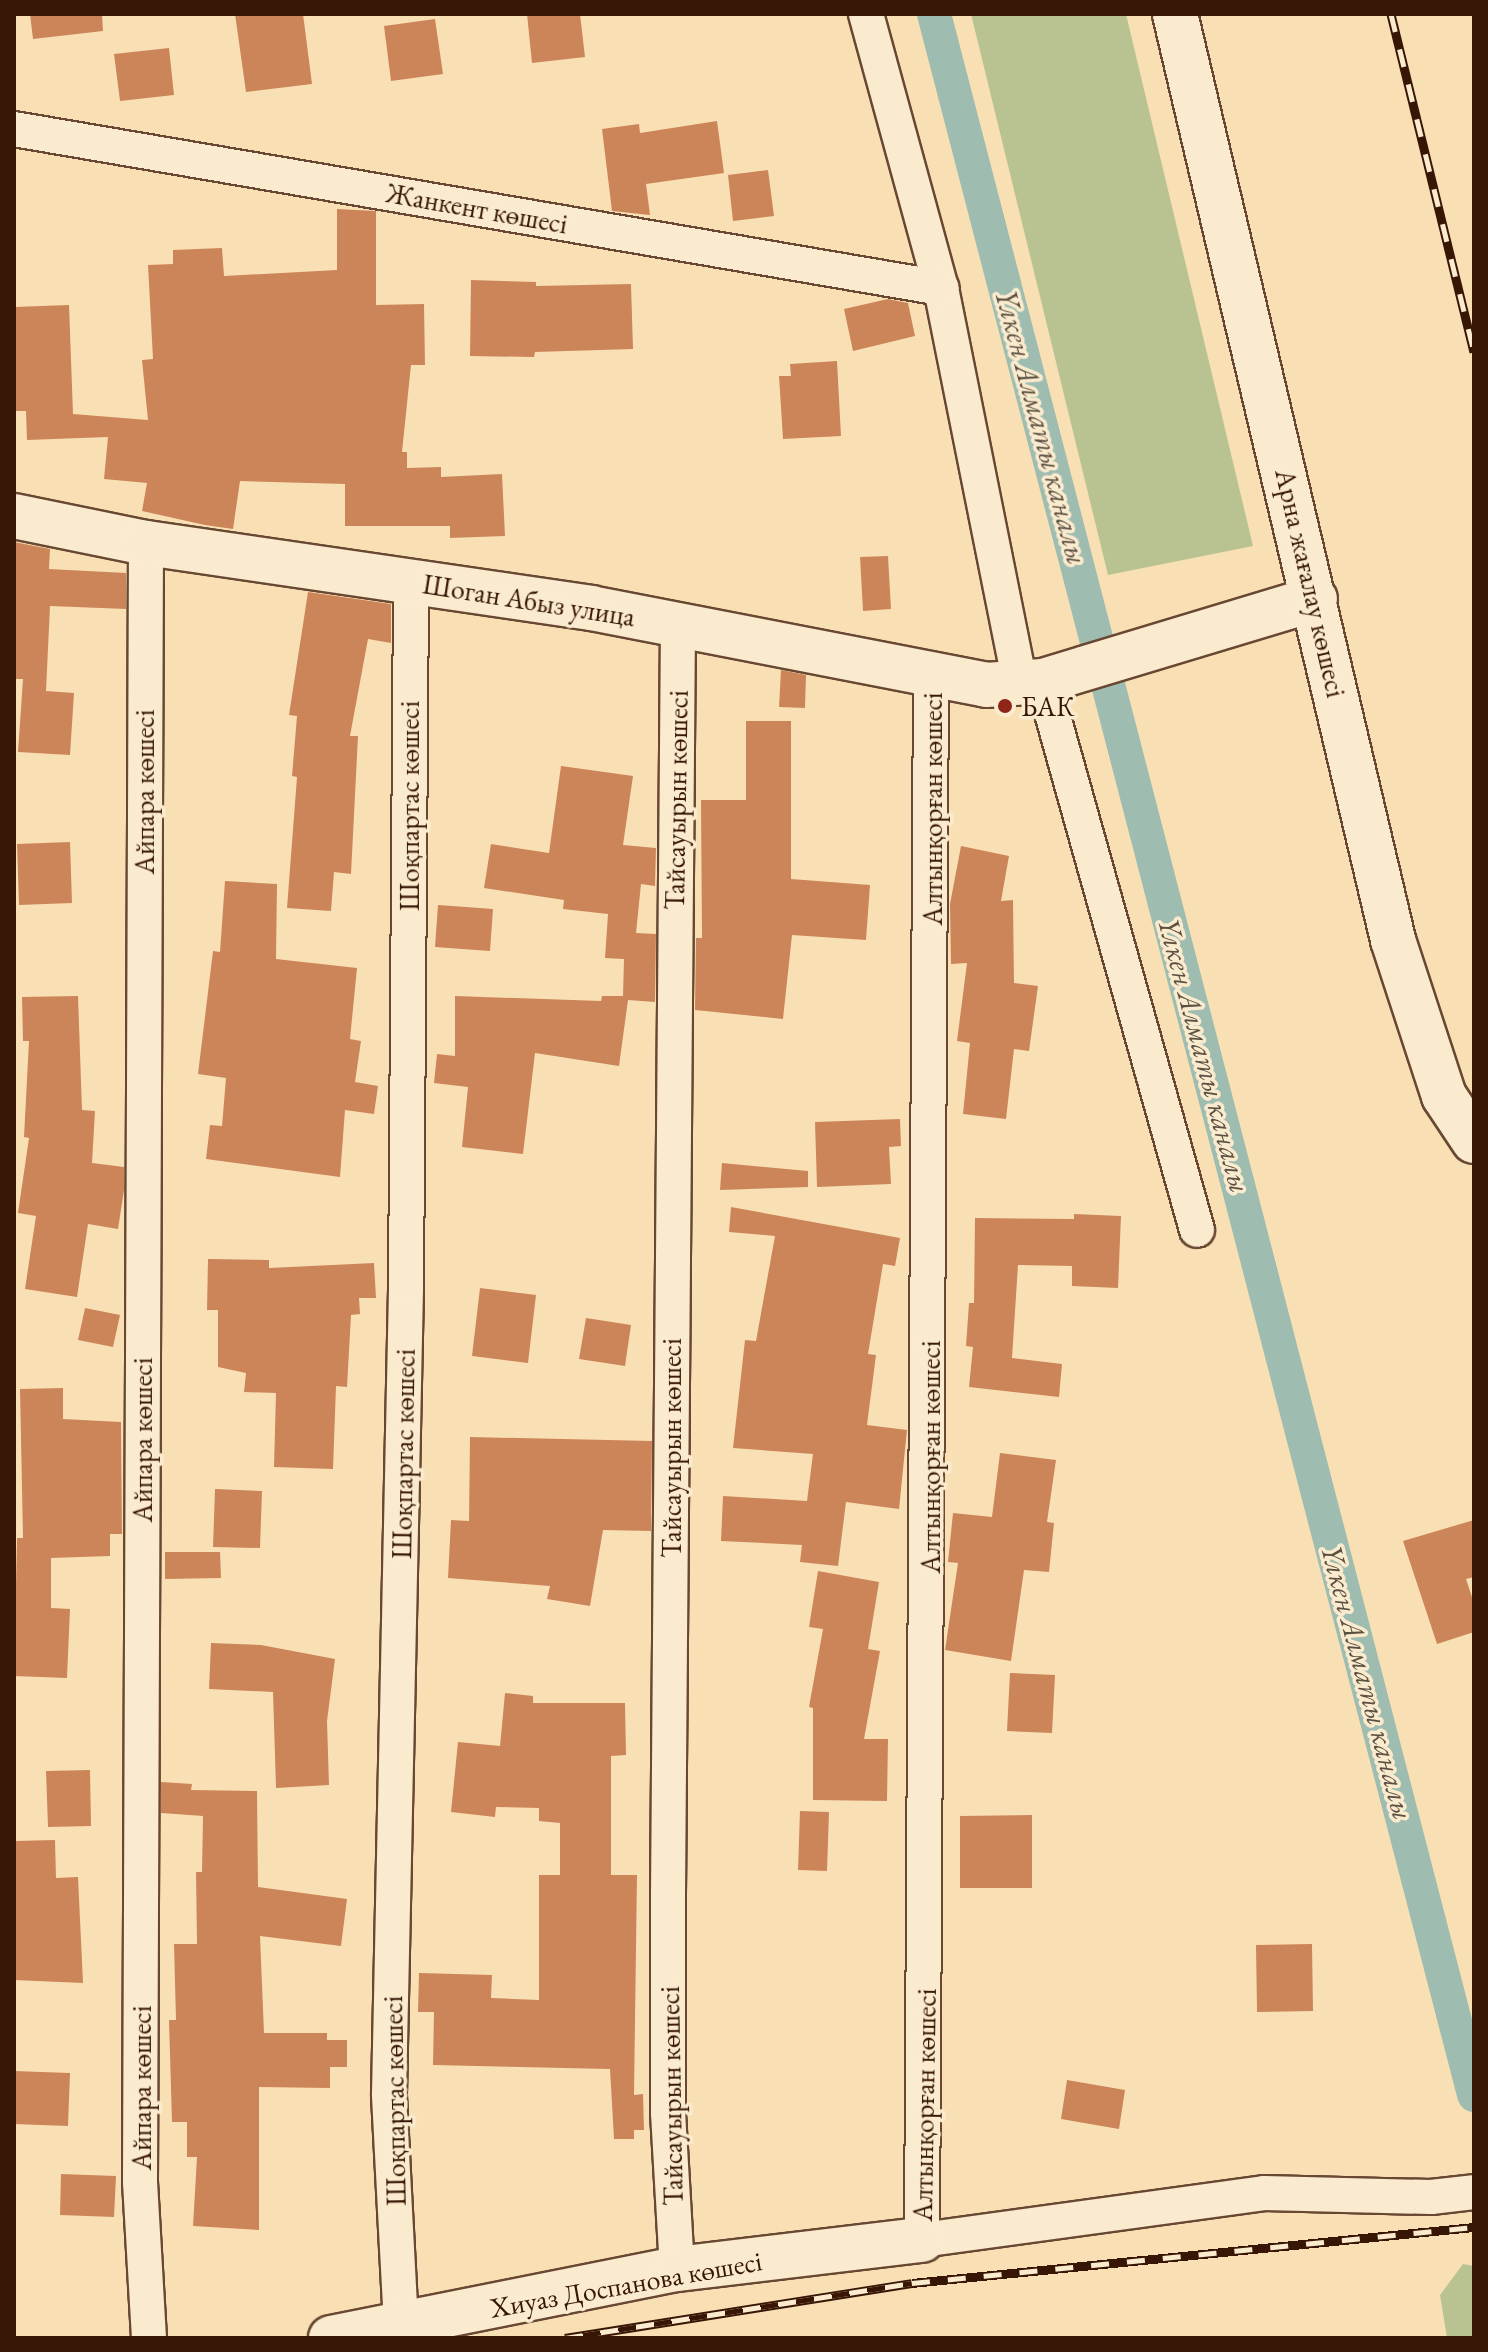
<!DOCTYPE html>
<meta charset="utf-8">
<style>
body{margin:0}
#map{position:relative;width:1488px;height:2352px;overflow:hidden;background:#f9e0b4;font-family:"EB Garamond",serif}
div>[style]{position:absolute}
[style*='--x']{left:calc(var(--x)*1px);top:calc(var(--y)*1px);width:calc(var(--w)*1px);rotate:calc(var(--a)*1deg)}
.green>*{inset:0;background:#b9c391}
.canal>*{height:34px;margin:-17px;padding:0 17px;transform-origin:17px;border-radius:17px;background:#9ebdb0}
.building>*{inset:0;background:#cc8559}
.roads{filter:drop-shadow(2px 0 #684832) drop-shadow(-2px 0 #684832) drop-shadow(0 2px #684832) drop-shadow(0 -2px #684832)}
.minor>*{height:34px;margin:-17px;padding:0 17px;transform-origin:17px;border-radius:17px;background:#fbebce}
.tertiary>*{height:44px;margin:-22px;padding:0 22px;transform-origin:22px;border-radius:22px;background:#fbebce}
.rail>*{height:9px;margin-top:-4.5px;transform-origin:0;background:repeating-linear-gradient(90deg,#fbebce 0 18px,#371606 0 36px);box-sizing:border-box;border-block:2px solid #371606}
.dots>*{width:22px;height:22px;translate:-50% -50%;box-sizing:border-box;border:4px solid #fbebce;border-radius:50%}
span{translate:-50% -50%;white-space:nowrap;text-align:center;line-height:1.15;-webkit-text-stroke:7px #fbebce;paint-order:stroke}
.street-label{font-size:28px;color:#371606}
.poi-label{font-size:28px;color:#371606}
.left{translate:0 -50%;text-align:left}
.water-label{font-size:30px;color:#5b5042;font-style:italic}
.frame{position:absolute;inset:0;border:16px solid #371606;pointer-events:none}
</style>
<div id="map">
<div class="green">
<div style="clip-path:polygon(971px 14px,1126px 14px,1253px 546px,1108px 575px)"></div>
<div style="clip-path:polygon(1463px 2264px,1474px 2266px,1474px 2338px,1447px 2338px,1440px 2295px)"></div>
</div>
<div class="canal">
<div style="--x:934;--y:14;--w:2150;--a:75.45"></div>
</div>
<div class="building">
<div style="clip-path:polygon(30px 14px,102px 14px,103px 31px,33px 39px)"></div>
<div style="clip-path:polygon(235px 14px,303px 14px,312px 84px,246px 92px)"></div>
<div style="clip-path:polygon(527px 14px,580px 14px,585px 57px,532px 63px)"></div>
<div style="clip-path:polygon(435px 19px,443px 74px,391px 81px,384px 26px)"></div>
<div style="clip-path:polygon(169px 48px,174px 95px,120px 101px,114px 54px)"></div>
<div style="clip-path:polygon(717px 121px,724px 173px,646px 184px,650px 215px,612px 211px,602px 129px,639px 124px,640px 133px)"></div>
<div style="clip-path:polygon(768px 170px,774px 216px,733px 221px,728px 175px)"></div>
<div style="clip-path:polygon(337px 209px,376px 211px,376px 305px,424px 304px,425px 365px,411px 365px,402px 452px,407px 452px,407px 468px,441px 467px,441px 477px,502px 474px,505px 536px,450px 538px,450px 526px,345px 526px,345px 484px,240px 481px,233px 529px,205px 525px,142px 511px,147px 483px,104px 479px,108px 437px,27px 440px,26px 411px,14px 411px,14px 307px,69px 305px,73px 414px,148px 420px,142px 360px,153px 359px,148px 265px,173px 264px,173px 250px,222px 248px,224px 276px,337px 270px)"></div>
<div style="clip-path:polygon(471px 280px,536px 282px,536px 286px,631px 284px,633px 349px,535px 352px,534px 357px,470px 356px)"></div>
<div style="clip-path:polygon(888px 299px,908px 303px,915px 336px,853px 351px,844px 309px)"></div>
<div style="clip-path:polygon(837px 361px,841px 436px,783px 439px,779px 376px,791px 376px,790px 364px)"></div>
<div style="clip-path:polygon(14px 542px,50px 549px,49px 569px,126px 573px,126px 609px,50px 606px,46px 691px,74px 693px,70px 755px,18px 752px,23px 679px,14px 679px)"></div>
<div style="clip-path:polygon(888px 556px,891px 609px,863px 611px,860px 557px)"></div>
<div style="clip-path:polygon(308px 592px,391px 604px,391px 643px,368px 639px,350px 736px,358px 736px,351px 874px,334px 872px,331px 911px,287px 908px,297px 777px,292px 776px,297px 716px,289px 715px)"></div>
<div style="clip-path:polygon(781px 670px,806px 675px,805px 708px,779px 707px)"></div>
<div style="clip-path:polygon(746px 721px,791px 721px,791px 879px,870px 885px,866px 940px,792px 935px,783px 1019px,695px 1010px,696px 938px,702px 938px,701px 800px,746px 800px)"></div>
<div style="clip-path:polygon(561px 766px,633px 776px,623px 845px,656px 848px,655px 886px,641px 884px,636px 933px,656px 934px,655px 1002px,628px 1000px,619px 1066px,535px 1053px,523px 1154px,462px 1147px,468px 1087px,434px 1083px,437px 1054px,455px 1056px,455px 996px,601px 1001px,602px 996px,623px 996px,624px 959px,605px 958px,608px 914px,563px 909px,564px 900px,484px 888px,491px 844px,549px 853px)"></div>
<div style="clip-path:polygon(70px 842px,72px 903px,19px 905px,17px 844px)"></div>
<div style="clip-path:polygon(961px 846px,1009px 856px,1001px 901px,1013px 900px,1014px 983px,1038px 986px,1029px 1051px,1014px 1049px,1006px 1119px,963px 1114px,970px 1043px,957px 1041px,967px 963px,951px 964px,950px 904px)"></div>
<div style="clip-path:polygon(225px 881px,277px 884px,276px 959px,357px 968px,350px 1039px,361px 1041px,355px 1082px,378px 1086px,374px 1114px,345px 1110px,340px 1177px,206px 1159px,210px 1125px,222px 1126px,226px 1078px,198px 1074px,213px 951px,220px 952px)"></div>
<div style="clip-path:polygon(438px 905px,493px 909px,490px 951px,435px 947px)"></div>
<div style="clip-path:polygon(78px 996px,82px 1110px,95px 1111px,92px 1163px,124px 1167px,124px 1190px,118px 1229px,88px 1224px,77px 1297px,25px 1289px,36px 1216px,18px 1213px,29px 1138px,24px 1137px,29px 1041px,23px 1041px,22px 997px)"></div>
<div style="clip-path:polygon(900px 1119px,901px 1146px,889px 1147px,891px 1184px,817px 1187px,815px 1122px)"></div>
<div style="clip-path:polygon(722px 1163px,808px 1171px,808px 1187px,720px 1190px)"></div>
<div style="clip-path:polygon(731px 1207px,900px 1238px,895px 1266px,883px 1264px,868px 1354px,876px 1355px,867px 1425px,907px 1430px,899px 1509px,846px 1502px,838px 1566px,800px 1562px,802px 1545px,721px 1541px,723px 1496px,807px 1501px,813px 1454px,733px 1448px,745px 1340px,756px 1341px,775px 1236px,729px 1232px)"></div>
<div style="clip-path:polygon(1074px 1214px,1121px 1216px,1118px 1288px,1072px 1286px,1072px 1266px,1018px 1265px,1012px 1358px,1062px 1364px,1059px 1397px,969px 1387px,973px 1347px,966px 1346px,969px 1303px,974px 1303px,975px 1218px,1074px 1219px)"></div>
<div style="clip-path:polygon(208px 1259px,269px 1260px,269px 1268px,374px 1263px,376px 1298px,359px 1298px,360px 1314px,351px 1315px,347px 1387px,336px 1386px,333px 1469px,274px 1467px,276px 1393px,244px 1392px,246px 1373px,218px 1367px,218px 1310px,207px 1310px)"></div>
<div style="clip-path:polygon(480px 1288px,536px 1295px,528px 1363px,472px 1356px)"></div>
<div style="clip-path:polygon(85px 1308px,120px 1315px,113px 1347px,78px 1340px)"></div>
<div style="clip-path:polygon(586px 1318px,631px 1325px,625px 1366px,579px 1359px)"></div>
<div style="clip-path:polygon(63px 1388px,63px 1419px,121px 1422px,122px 1534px,110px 1534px,110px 1556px,51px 1558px,51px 1608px,70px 1609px,67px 1678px,14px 1676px,17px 1538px,23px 1538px,20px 1389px)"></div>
<div style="clip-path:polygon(470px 1437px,652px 1441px,651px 1531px,603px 1530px,590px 1606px,547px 1599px,550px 1586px,448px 1578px,451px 1520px,469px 1521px)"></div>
<div style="clip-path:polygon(1000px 1453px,1056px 1460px,1047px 1522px,1054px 1523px,1049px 1572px,1024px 1570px,1011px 1661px,945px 1650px,958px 1563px,948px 1562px,953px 1513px,992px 1517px)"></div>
<div style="clip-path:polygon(215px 1489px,262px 1491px,260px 1548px,213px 1547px)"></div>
<div style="clip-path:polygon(1474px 1520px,1474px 1577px,1466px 1579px,1474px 1603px,1474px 1632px,1437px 1644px,1403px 1541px)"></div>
<div style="clip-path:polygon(165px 1552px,220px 1552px,221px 1578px,165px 1579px)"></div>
<div style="clip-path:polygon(818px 1571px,879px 1582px,868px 1649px,880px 1651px,864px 1739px,888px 1739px,887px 1801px,813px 1800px,813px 1708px,809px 1707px,823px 1629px,809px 1627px)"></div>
<div style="clip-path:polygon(211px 1643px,261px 1645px,335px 1659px,327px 1721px,329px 1785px,276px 1788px,273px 1692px,209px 1689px)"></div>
<div style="clip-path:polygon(1010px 1673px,1055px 1675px,1052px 1733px,1007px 1731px)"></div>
<div style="clip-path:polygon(505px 1693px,533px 1696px,533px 1703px,625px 1703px,626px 1755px,611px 1756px,611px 1875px,637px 1875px,634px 2095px,643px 2094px,644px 2130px,634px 2130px,634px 2139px,614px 2139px,610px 2069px,433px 2065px,434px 2012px,418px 2012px,419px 1973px,492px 1975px,491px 1998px,539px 2000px,539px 1875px,560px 1875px,560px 1823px,539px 1821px,539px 1808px,496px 1807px,495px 1817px,451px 1812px,458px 1742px,500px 1746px)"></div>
<div style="clip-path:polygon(90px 1770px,91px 1826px,48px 1827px,46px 1771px)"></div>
<div style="clip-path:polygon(161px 1782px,192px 1784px,191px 1790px,257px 1791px,258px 1887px,347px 1899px,341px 1946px,260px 1936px,264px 2033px,327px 2033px,327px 2040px,347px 2040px,347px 2067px,330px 2067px,330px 2088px,259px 2087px,259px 2230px,193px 2226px,197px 2157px,187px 2157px,187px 2122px,172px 2122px,169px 2020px,176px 2020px,174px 1944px,197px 1944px,196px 1872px,202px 1872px,203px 1816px,161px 1813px)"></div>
<div style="clip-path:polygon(800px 1811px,829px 1812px,827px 1871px,798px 1870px)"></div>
<div style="clip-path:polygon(1032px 1815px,1032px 1888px,960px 1888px,960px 1816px)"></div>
<div style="clip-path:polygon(55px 1840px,56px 1878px,78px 1877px,83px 1983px,14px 1980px,15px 1841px)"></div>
<div style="clip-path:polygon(1312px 1944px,1313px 2011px,1257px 2012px,1256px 1945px)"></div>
<div style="clip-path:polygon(14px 2071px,70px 2073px,68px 2126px,14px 2124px)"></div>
<div style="clip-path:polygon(1067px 2080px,1125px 2090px,1119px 2129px,1061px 2119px)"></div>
<div style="clip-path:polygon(61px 2174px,116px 2176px,114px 2217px,60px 2215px)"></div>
</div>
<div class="roads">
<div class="minor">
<div style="--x:866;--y:14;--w:284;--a:74.7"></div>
<div style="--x:941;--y:288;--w:404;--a:78.7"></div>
<div style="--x:14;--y:129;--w:941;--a:9.73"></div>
<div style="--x:146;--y:543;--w:1639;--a:90.21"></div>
<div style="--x:140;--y:2182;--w:156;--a:86.7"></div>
<div style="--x:931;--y:674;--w:1566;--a:90.33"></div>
<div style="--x:922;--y:2240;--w:345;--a:-7.8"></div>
<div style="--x:1264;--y:2193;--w:167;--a:1.4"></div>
<div style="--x:1431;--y:2197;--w:43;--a:-6.6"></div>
<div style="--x:1043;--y:681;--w:570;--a:74.33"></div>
<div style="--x:677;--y:2269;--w:156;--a:-93.3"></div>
<div style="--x:668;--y:2113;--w:218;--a:-90"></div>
<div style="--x:668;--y:1895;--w:1269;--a:-89.55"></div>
<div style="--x:401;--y:2325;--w:231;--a:-93"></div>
<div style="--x:389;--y:2094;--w:807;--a:-88.79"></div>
<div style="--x:406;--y:1287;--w:706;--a:-89.59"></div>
</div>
<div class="tertiary">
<div style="--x:1175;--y:14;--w:951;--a:76.75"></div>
<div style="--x:1393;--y:940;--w:164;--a:71.9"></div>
<div style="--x:1444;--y:1096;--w:54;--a:56.3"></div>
<div style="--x:14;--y:516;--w:135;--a:11.6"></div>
<div style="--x:146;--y:543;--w:450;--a:8.3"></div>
<div style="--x:591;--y:608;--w:402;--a:11"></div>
<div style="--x:986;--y:685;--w:57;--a:-4"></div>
<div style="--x:1043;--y:681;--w:284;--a:-16.8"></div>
<div style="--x:331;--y:2338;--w:353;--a:-11.3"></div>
<div style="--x:677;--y:2269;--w:247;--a:-6.8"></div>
</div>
</div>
<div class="rail">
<div style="--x:1391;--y:14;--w:348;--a:76.2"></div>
<div style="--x:565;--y:2338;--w:351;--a:-9"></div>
<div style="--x:912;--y:2283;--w:565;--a:-5.69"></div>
</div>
<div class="dots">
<div style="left:1005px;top:706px;background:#8f2418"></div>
</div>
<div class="street-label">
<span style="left:477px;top:208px;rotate:10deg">Жанкент көшесі</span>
<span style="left:1311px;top:583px;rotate:77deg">Арна жағалау көшесі</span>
<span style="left:529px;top:600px;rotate:9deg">Шоган Абыз улица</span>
<span style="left:144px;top:792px;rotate:-90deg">Айпара көшесі</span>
<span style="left:676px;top:800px;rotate:-89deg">Тайсауырын көшесі</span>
<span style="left:409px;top:806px;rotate:-90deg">Шоқпартас көшесі</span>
<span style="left:932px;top:809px;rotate:-90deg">Алтынқорған көшесі</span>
<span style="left:142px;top:1440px;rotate:-90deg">Айпара көшесі</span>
<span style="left:671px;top:1448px;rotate:-90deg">Тайсауырын көшесі</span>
<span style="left:403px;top:1454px;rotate:-89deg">Шоқпартас көшесі</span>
<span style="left:930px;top:1457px;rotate:-90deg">Алтынқорған көшесі</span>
<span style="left:141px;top:2088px;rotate:-90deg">Айпара көшесі</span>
<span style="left:671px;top:2096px;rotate:-91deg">Тайсауырын көшесі</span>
<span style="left:394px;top:2101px;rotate:-91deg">Шоқпартас көшесі</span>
<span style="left:924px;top:2105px;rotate:-89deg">Алтынқорған көшесі</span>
<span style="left:626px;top:2284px;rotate:-10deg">Хиуаз Доспанова көшесі</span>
</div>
<div class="poi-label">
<span class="left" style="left:1021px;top:706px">БАК</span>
</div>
<div class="water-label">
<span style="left:1041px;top:427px;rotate:75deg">Үлкен Алматы каналы</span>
<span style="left:1204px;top:1055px;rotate:75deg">Үлкен Алматы каналы</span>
<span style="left:1367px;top:1682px;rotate:75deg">Үлкен Алматы каналы</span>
</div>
<div class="frame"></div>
</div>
